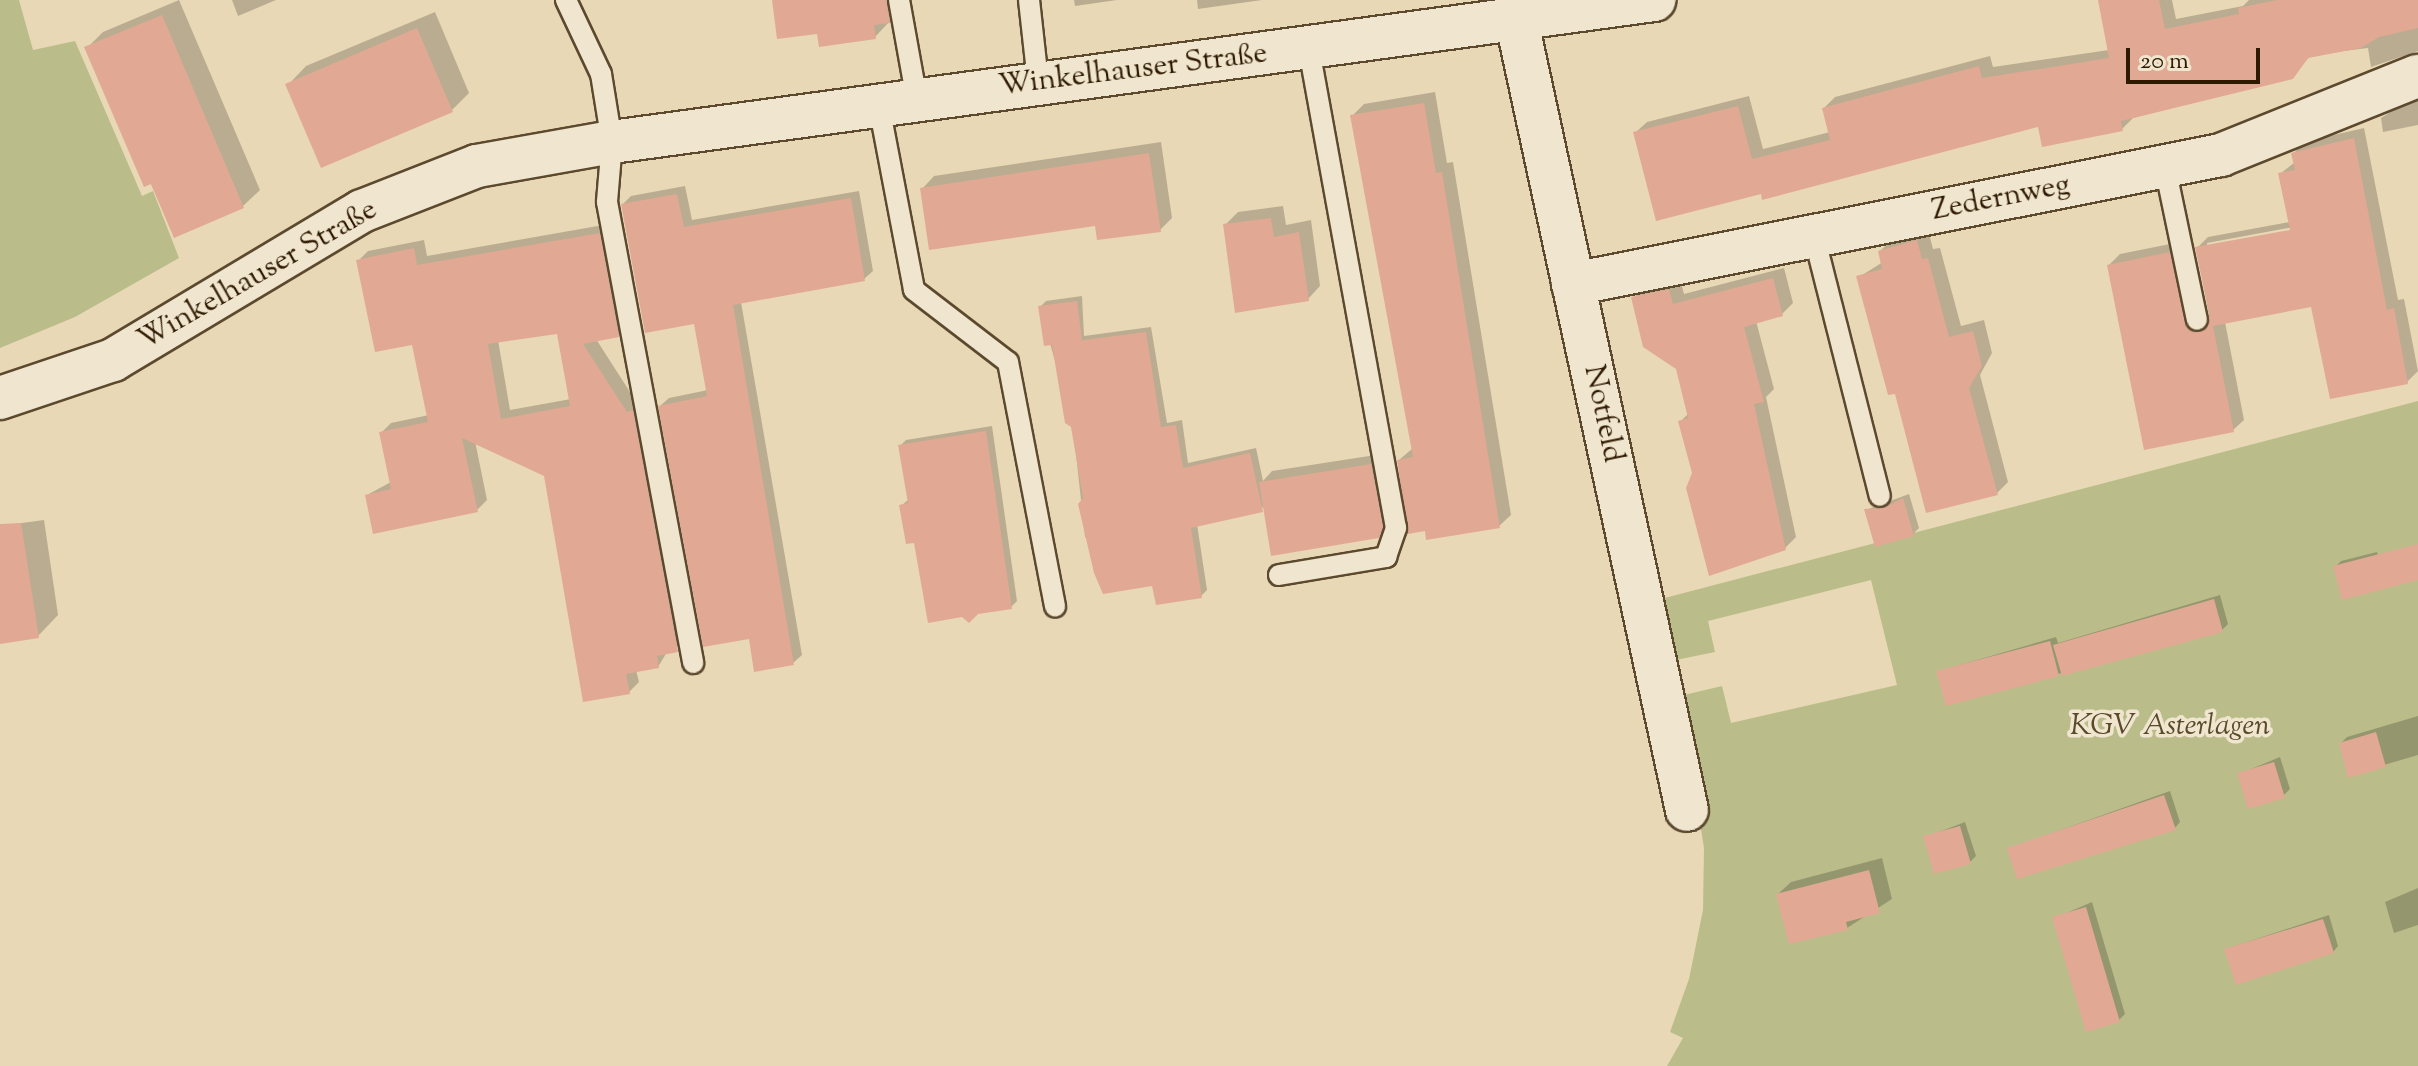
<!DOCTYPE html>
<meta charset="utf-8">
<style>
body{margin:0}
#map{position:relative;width:2418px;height:1066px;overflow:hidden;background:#e8d8b5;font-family:"Sorts Mill Goudy",serif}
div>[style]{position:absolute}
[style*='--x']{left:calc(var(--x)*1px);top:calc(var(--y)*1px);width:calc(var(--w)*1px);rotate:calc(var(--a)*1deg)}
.green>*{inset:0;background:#babd8a}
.shadow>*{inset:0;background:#0003}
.building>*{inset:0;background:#e1a994}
.roads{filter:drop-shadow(2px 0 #5c492e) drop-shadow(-2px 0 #5c492e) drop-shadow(0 2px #5c492e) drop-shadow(0 -2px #5c492e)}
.service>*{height:20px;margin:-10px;padding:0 10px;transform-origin:10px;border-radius:10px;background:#f0e6cf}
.minor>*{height:42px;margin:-21px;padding:0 21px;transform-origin:21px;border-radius:21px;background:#f0e6cf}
span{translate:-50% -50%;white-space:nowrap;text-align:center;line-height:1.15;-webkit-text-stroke:7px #f0e6cf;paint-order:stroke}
.street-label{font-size:30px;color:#2e1901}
.park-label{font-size:30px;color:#584a2a;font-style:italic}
.scale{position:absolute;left:2126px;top:48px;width:134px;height:36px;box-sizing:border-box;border:4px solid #2e1901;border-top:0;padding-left:10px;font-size:24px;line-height:28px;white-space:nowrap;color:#2e1901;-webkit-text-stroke:6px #f0e6cf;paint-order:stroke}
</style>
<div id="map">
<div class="green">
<div style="clip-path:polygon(0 0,19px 0,33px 50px,75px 41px,142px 196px,153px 191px,179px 258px,75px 317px,0 348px)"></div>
<div style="clip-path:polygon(2418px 401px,2418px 1066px,1667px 1066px,1683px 1038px,1670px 1032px,1689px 979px,1703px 910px,1704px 848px,1680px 696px,1722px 686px,1731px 723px,1897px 685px,1871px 580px,1708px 621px,1715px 652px,1671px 661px,1661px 599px)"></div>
</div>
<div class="shadow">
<div style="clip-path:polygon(179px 0,260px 190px,243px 206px,175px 235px,87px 48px,103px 32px)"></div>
<div style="clip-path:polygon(232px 0,276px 0,238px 16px)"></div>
<div style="clip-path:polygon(774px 0,887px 0,890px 21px,875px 37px,819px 32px)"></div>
<div style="clip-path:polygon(1074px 0,1117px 0,1075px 6px)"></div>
<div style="clip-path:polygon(1197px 0,1262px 0,1198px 9px)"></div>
<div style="clip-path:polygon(2100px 0,2172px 0,2176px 19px,2243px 6px,2249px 0,2418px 0,2418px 51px,2371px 67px,2368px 48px,2311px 55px,2292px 77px,2133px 118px,2122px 129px,2040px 125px,1658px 219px,1635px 133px,1647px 122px,1749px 96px,1763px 149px,1830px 132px,1824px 108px,1835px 97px,1990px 56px,1993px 67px,2109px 50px)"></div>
<div style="clip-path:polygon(435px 12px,469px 93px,451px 111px,288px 85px,306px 66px)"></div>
<div style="clip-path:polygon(1435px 92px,1447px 163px,1453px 162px,1511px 515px,1499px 526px,1399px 460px,1413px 448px,1352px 116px,1364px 104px)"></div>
<div style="clip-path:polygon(2418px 95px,2418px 125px,2383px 132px,2381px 118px)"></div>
<div style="clip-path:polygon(evenodd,2364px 128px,2398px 300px,2404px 299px,2418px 371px,2407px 382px,2312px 304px,2225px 322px,2244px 420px,2233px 430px,2109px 265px,2120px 254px,2180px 242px,2203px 322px,2210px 321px,2197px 248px,2208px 237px,2290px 222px,2280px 174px,2295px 162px,2294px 153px,2304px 142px,2364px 128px,2299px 226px,2300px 230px,2207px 247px,2207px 243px,2299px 226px)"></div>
<div style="clip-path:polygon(1161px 142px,1172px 218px,1160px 230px,1097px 224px,922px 189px,934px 176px)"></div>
<div style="clip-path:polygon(685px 186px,692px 220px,859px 191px,873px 271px,864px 279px,741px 302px,802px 655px,793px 663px,751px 637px,660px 406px,669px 398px,708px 390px,695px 322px,623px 204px,631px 196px)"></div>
<div style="clip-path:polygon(1283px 206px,1286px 225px,1311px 220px,1320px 286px,1308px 299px,1225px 225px,1238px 212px)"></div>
<div style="clip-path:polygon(evenodd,609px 224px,628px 325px,618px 335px,596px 339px,637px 403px,687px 640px,667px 652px,658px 667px,636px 670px,639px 682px,629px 692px,546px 475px,475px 441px,487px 500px,477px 510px,367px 495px,391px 482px,381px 433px,391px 423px,429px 415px,414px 342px,358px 261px,368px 251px,424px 240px,427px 256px,609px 224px,558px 332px,571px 399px,510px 410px,498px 340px,558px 332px)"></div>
<div style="clip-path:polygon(1928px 230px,1933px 249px,1940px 248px,1961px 326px,1984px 320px,1992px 353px,1980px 375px,2008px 482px,1997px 493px,1896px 391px,1859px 277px,1883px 262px,1880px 251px,1892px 240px)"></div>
<div style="clip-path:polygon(1784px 268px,1793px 303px,1782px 314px,1756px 321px,1774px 389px,1766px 397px,1796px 537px,1784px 549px,1694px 473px,1681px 421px,1689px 413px,1678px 367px,1633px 298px,1644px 287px,1680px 279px,1684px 294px)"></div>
<div style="clip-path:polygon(1082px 296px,1084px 336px,1151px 327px,1167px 423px,1182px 420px,1188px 463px,1256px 448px,1263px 481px,1272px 471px,1382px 454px,1390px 524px,1378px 536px,1265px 507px,1197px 524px,1207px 590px,1201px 596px,1154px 584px,1085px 537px,1073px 426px,1040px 307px,1046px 301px)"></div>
<div style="clip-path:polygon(992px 426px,1017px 601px,1011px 607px,915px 540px,901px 506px,909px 499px,900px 446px,906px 440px)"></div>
<div style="clip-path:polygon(1909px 494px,1919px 528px,1913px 534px,1866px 510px)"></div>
<div style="clip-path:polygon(44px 520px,58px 615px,38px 636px,0 642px,0 526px)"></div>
<div style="clip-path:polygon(2377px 552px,2385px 582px,2335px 567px,2341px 561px)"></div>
<div style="clip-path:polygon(2220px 595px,2228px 624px,2222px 630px,2058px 674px,1939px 671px,2056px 637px,2058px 643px)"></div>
<div style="clip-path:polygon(2418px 716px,2418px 755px,2350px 775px,2341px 743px,2347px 737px)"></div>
<div style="clip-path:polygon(2280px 757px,2290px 789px,2284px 795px,2239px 774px)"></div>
<div style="clip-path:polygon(2170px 791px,2180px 822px,2175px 828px,2010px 848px)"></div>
<div style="clip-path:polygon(1965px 822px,1976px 856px,1970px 862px,1926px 837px)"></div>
<div style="clip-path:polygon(1882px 858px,1892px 899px,1847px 928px,1778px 894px,1791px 882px)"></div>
<div style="clip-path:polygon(2418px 888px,2418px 925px,2394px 933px,2385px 902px)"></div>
<div style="clip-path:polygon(2092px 902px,2125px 1014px,2119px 1020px,2055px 918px)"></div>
<div style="clip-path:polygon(2329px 915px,2338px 946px,2333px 952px,2226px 949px)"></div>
</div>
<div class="building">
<div style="clip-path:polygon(772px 0,886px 0,890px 23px,874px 25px,876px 39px,819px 47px,817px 34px,777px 39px)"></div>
<div style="clip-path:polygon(2098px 0,2159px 0,2165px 29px,2239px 14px,2238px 8px,2277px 0,2418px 0,2418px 28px,2379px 37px,2361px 48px,2308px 58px,2293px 79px,2121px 121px,2123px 131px,2042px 147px,2038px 127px,1762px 200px,1761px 194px,1656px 221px,1633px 132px,1738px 106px,1752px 159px,1830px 140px,1822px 108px,1979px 66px,1982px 78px,2109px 58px)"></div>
<div style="clip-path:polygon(162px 15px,244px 208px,174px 238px,151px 184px,144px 187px,84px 47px)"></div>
<div style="clip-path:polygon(417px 28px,453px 112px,321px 168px,285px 84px)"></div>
<div style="clip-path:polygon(1424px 103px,1436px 173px,1442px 172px,1500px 528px,1426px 540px,1425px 531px,1408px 534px,1397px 460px,1413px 457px,1350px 115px)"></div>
<div style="clip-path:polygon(2354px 138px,2387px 310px,2394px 308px,2408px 384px,2330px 399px,2311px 307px,2213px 326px,2234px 432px,2144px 450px,2107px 265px,2170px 252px,2185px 323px,2192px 332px,2205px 330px,2210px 317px,2195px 247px,2290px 230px,2278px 173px,2295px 170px,2291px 153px)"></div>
<div style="clip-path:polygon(1149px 153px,1161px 232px,1097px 240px,1095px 226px,929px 250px,920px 188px)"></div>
<div style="clip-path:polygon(677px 194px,684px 227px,851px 198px,865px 281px,733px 305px,794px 665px,754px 672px,749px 639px,703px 647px,658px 406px,707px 396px,694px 324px,645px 333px,621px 204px)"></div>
<div style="clip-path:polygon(1271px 218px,1274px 237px,1299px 232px,1309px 301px,1235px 313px,1223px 224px)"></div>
<div style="clip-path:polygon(evenodd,600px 233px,619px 337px,583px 344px,627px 412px,633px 410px,678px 652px,657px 656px,659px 668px,626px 674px,630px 694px,583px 702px,544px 476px,462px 438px,478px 512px,373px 534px,365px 495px,391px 489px,379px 432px,428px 422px,412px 345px,375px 352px,356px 260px,414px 248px,417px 265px,600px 233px,557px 334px,570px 406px,501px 419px,488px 344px,557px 334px)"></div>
<div style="clip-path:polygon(1917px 240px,1922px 259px,1928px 258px,1949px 337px,1973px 331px,1982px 366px,1969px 388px,1998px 495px,1926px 513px,1895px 394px,1888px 395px,1856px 276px,1882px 269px,1878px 251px)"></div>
<div style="clip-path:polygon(1773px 278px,1783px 316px,1744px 327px,1764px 402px,1754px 404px,1786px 550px,1709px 576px,1686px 488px,1692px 473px,1678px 421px,1688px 418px,1676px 369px,1643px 347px,1631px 297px,1669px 289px,1673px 304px)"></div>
<div style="clip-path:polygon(1077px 301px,1082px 340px,1076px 341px,1146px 332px,1161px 427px,1176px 425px,1183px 468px,1250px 453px,1263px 512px,1191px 528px,1202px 598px,1156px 605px,1152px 586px,1103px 594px,1094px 573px,1078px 504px,1083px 498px,1071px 427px,1065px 423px,1052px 345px,1044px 346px,1038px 306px)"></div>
<div style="clip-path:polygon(986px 431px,1012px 609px,978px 614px,969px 623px,962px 617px,928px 623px,914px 543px,906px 544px,899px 505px,908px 503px,898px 445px)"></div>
<div style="clip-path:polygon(1371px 464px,1383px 527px,1379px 538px,1271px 556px,1259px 482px)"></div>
<div style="clip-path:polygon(1903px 498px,1914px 536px,1875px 547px,1864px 509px,1884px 508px)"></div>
<div style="clip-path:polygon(21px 523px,39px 638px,0 644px,0 524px)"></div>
<div style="clip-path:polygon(2418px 544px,2418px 580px,2342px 600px,2333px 566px)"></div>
<div style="clip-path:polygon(2214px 599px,2223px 632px,2062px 676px,2053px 645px)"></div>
<div style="clip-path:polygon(2050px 641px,2059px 676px,1946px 706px,1936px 671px)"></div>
<div style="clip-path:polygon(2376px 732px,2386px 767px,2348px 778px,2339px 743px)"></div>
<div style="clip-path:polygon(2274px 762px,2285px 798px,2248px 809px,2237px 773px)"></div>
<div style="clip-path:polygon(2164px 795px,2176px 830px,2017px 879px,2007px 848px)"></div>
<div style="clip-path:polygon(1960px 826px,1971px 864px,1934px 874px,1923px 836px)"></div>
<div style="clip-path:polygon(1869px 870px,1880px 913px,1846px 922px,1848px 930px,1789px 944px,1776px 894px)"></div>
<div style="clip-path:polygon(2086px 907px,2120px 1022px,2086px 1032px,2052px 917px)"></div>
<div style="clip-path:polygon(2323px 919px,2334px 953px,2236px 985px,2224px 949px)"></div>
</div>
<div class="roads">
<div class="service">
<div style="--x:566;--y:0;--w:82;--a:64.7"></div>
<div style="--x:601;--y:74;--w:69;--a:80.8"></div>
<div style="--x:612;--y:142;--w:60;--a:94.8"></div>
<div style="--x:607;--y:202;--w:469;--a:79.4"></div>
<div style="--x:899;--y:0;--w:102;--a:79.8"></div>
<div style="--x:1029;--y:0;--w:82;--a:83.7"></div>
<div style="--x:879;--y:106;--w:187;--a:79.2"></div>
<div style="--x:914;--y:290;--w:118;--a:37.5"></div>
<div style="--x:1008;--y:362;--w:249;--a:79.1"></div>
<div style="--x:2165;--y:167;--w:156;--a:78.2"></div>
<div style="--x:1814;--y:236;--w:268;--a:75.8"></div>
<div style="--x:1279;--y:575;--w:109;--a:-9.5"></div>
<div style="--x:1386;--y:557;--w:31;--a:-71"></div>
<div style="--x:1396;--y:528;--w:487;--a:-100.3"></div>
</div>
<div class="minor">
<div style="--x:1516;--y:18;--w:810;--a:77.82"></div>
<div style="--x:1573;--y:284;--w:661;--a:-11.26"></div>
<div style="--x:2221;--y:155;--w:212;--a:-21.9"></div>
<div style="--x:0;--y:398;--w:119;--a:-18.6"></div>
<div style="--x:113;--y:360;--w:290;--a:-30.9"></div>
<div style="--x:362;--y:211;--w:123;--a:-21.4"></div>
<div style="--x:477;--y:166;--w:137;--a:-10.1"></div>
<div style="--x:612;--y:142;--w:1052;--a:-7.76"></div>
</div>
</div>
<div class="street-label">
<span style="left:1133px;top:71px;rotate:-7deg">Winkelhauser Straße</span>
<span style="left:2001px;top:199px;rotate:-11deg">Zedernweg</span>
<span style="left:258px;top:276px;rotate:-30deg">Winkelhauser Straße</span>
<span style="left:1602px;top:414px;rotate:78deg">Notfeld</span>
</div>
<div class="park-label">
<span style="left:2170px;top:727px">KGV Asterlagen</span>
</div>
<div class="scale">20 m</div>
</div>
